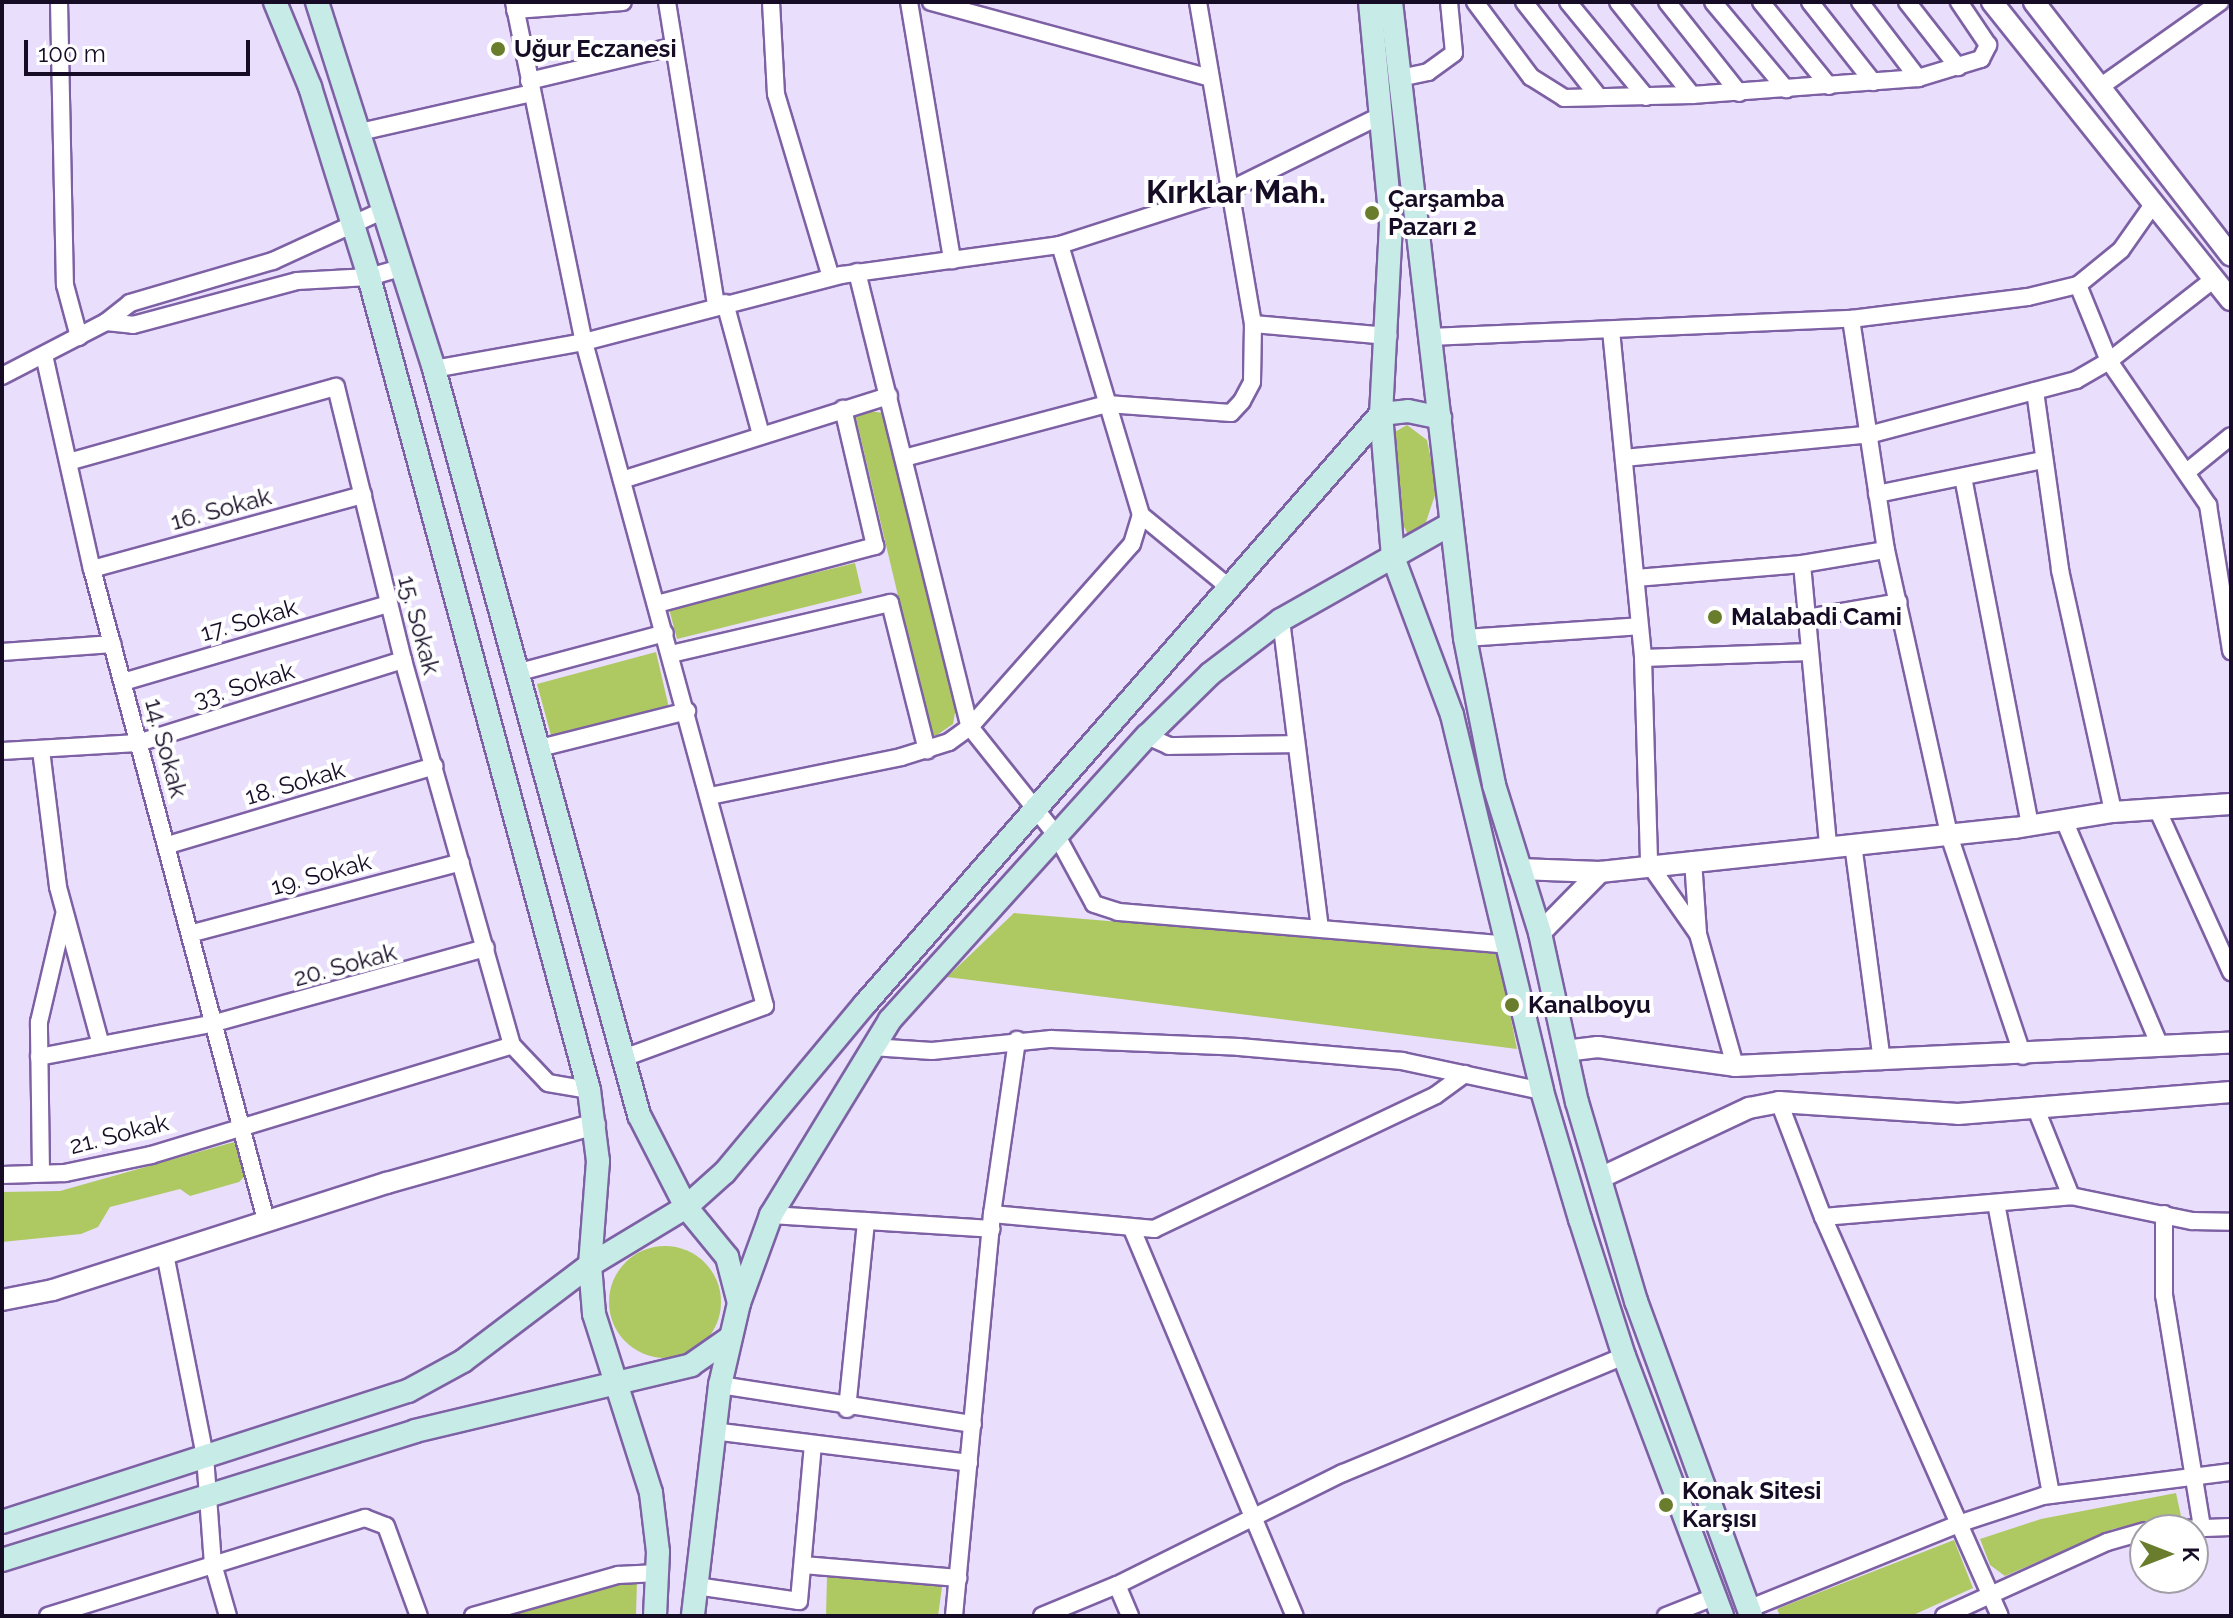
<!DOCTYPE html>
<meta charset="utf-8">
<style>
body{margin:0}
#map{position:relative;width:2233px;height:1618px;overflow:hidden;background:#e9defc;font-family:Raleway,sans-serif}
div>[style]{position:absolute}
[style*='--x']{left:calc(var(--x)*1px);top:calc(var(--y)*1px);width:calc(var(--w)*1px);rotate:calc(var(--a)*1deg)}
.green>*{inset:0;background:#aec962}
.round{border-radius:50%}
.roads{filter:drop-shadow(2px 0 #7d61a4) drop-shadow(-2px 0 #7d61a4) drop-shadow(0 2px #7d61a4) drop-shadow(0 -2px #7d61a4)}
.minor>*{height:16px;margin:-8px;padding:0 8px;transform-origin:8px;border-radius:8px;background:#fff}
.tertiary>*{height:20px;margin:-10px;padding:0 10px;transform-origin:10px;border-radius:10px;background:#fff}
.secondary>*{height:22px;margin:-11px;padding:0 11px;transform-origin:11px;border-radius:11px;background:#c7ebe6}
.dots>*{width:22px;height:22px;translate:-50% -50%;box-sizing:border-box;border:4px solid #fff;border-radius:50%}
span{translate:-50% -50%;white-space:nowrap;text-align:center;line-height:1.15;-webkit-text-stroke:8px #fff;paint-order:stroke}
.poi-label{font-size:24px;color:#170c26;font-weight:700}
.left{translate:0 -50%;text-align:left}
.street-label{font-size:24px;color:#170c26}
.district-label{font-size:32px;color:#170c26;font-weight:700}
.frame{position:absolute;inset:0;border:4px solid #170c26;pointer-events:none}
.north{position:absolute;left:2129px;top:1514px;width:80px;height:80px;box-sizing:border-box;background:#fff;border:2px solid #a29ea8;border-radius:50%;rotate:90deg;font-size:22px;font-weight:700;line-height:32px;text-align:center;color:#170c26}
.north::after{content:'';display:block;margin:auto;width:28px;height:36px;background:#697d2d;clip-path:polygon(50% 0,100% 100%,50% 72%,0 100%)}
.scale{position:absolute;left:24px;top:40px;width:226px;height:36px;box-sizing:border-box;border:4px solid #170c26;border-top:0;padding-left:10px;font-size:24px;line-height:28px;white-space:nowrap;color:#170c26;-webkit-text-stroke:6px #fff;paint-order:stroke}
</style>
<div id="map">
<div class="green">
<div style="clip-path:polygon(860px 410px,884px 413px,956px 707px,953px 724px,937px 735px,931px 735px,855px 414px)"></div>
<div style="clip-path:polygon(1407px 425px,1427px 440px,1437px 489px,1426px 522px,1408px 535px,1401px 520px,1393px 433px)"></div>
<div style="clip-path:polygon(855px 563px,862px 593px,677px 639px,669px 609px)"></div>
<div style="clip-path:polygon(656px 652px,669px 708px,552px 739px,537px 684px)"></div>
<div style="clip-path:polygon(1014px 913px,1498px 954px,1517px 1049px,947px 977px)"></div>
<div style="clip-path:polygon(234px 1142px,247px 1174px,239px 1182px,190px 1196px,180px 1189px,110px 1207px,98px 1227px,81px 1234px,2px 1242px,2px 1192px,60px 1191px)"></div>
<div class="round" style="left:609px;top:1246px;width:112px;height:112px"></div>
<div style="clip-path:polygon(2176px 1493px,2181px 1516px,2113px 1529px,2005px 1576px,1990px 1565px,1980px 1539px,2041px 1519px)"></div>
<div style="clip-path:polygon(1954px 1540px,1973px 1588px,1911px 1616px,1780px 1616px,1777px 1609px)"></div>
<div style="clip-path:polygon(844px 1572px,942px 1587px,938px 1616px,826px 1616px,827px 1576px)"></div>
<div style="clip-path:polygon(637px 1580px,636px 1616px,505px 1616px)"></div>
</div>
<div class="roads">
<div class="minor">
<div style="--x:59;--y:2;--w:283;--a:88.8"></div>
<div style="--x:65;--y:285;--w:54;--a:74.9"></div>
<div style="--x:514;--y:2;--w:347;--a:78.4"></div>
<div style="--x:584;--y:342;--w:688;--a:74.75"></div>
<div style="--x:765;--y:1006;--w:153;--a:159.8"></div>
<div style="--x:667;--y:2;--w:307;--a:80.8"></div>
<div style="--x:771;--y:2;--w:92;--a:86.9"></div>
<div style="--x:776;--y:94;--w:191;--a:73.3"></div>
<div style="--x:909;--y:2;--w:262;--a:80.5"></div>
<div style="--x:931;--y:2;--w:287;--a:15.2"></div>
<div style="--x:1475;--y:2;--w:94;--a:53.3"></div>
<div style="--x:1531;--y:77;--w:39;--a:32"></div>
<div style="--x:1564;--y:98;--w:128;--a:-1.3"></div>
<div style="--x:1692;--y:95;--w:227;--a:-4.3"></div>
<div style="--x:1918;--y:78;--w:66;--a:-16.8"></div>
<div style="--x:1981;--y:59;--w:16;--a:-63"></div>
<div style="--x:1988;--y:45;--w:52;--a:-124"></div>
<div style="--x:1524;--y:2;--w:120;--a:51.8"></div>
<div style="--x:1568;--y:2;--w:123;--a:50.6"></div>
<div style="--x:1618;--y:2;--w:119;--a:51.5"></div>
<div style="--x:1667;--y:2;--w:116;--a:51.6"></div>
<div style="--x:1713;--y:2;--w:114;--a:50"></div>
<div style="--x:1761;--y:2;--w:108;--a:51"></div>
<div style="--x:1810;--y:2;--w:102;--a:51.8"></div>
<div style="--x:1860;--y:2;--w:96;--a:52.7"></div>
<div style="--x:1907;--y:2;--w:83;--a:51.9"></div>
<div style="--x:515;--y:10;--w:108;--a:-4.2"></div>
<div style="--x:1400;--y:78;--w:29;--a:-12"></div>
<div style="--x:1428;--y:72;--w:32;--a:-36"></div>
<div style="--x:1454;--y:53;--w:51;--a:-95.6"></div>
<div style="--x:529;--y:81;--w:146;--a:-13.5"></div>
<div style="--x:2100;--y:87;--w:147;--a:-35.3"></div>
<div style="--x:360;--y:132;--w:175;--a:-12.8"></div>
<div style="--x:2154;--y:203;--w:57;--a:125.1"></div>
<div style="--x:2121;--y:250;--w:55;--a:140.9"></div>
<div style="--x:2078;--y:285;--w:82;--a:67.8"></div>
<div style="--x:2109;--y:361;--w:133;--a:-38"></div>
<div style="--x:857;--y:272;--w:469;--a:76.1"></div>
<div style="--x:970;--y:727;--w:139;--a:51.4"></div>
<div style="--x:1057;--y:836;--w:77;--a:61.4"></div>
<div style="--x:1094;--y:904;--w:25;--a:18"></div>
<div style="--x:1118;--y:912;--w:392;--a:4.8"></div>
<div style="--x:725;--y:303;--w:137;--a:74.7"></div>
<div style="--x:1851;--y:319;--w:178;--a:-7.1"></div>
<div style="--x:2028;--y:297;--w:51;--a:-13.5"></div>
<div style="--x:106;--y:322;--w:27;--a:6"></div>
<div style="--x:133;--y:325;--w:170;--a:-15"></div>
<div style="--x:297;--y:281;--w:72;--a:-3.2"></div>
<div style="--x:369;--y:277;--w:33;--a:-16"></div>
<div style="--x:1253;--y:324;--w:136;--a:5.1"></div>
<div style="--x:1611;--y:330;--w:330;--a:84.4"></div>
<div style="--x:1643;--y:658;--w:206;--a:88.3"></div>
<div style="--x:1649;--y:864;--w:85;--a:55"></div>
<div style="--x:1432;--y:337;--w:419;--a:-2.5"></div>
<div style="--x:1851;--y:319;--w:234;--a:81.4"></div>
<div style="--x:1886;--y:550;--w:292;--a:77.5"></div>
<div style="--x:1949;--y:835;--w:233;--a:71.5"></div>
<div style="--x:44;--y:355;--w:219;--a:77.4"></div>
<div style="--x:92;--y:569;--w:674;--a:75.04"></div>
<div style="--x:434;--y:369;--w:152;--a:-10.2"></div>
<div style="--x:584;--y:342;--w:266;--a:-14.6"></div>
<div style="--x:841;--y:275;--w:221;--a:-7.8"></div>
<div style="--x:1060;--y:245;--w:179;--a:-17.9"></div>
<div style="--x:1230;--y:190;--w:169;--a:-26.3"></div>
<div style="--x:2;--y:376;--w:117;--a:-27.4"></div>
<div style="--x:106;--y:322;--w:31;--a:-38"></div>
<div style="--x:130;--y:303;--w:149;--a:-16.4"></div>
<div style="--x:273;--y:261;--w:122;--a:-24.7"></div>
<div style="--x:2035;--y:391;--w:181;--a:82"></div>
<div style="--x:2060;--y:570;--w:248;--a:77.6"></div>
<div style="--x:904;--y:458;--w:210;--a:-14.9"></div>
<div style="--x:1107;--y:404;--w:124;--a:4.2"></div>
<div style="--x:1231;--y:413;--w:16;--a:-47"></div>
<div style="--x:1242;--y:401;--w:21;--a:-62"></div>
<div style="--x:1252;--y:382;--w:58;--a:-89"></div>
<div style="--x:1253;--y:324;--w:327;--a:-99.7"></div>
<div style="--x:1624;--y:458;--w:249;--a:-5.5"></div>
<div style="--x:1872;--y:434;--w:211;--a:-14.8"></div>
<div style="--x:2076;--y:380;--w:38;--a:-30"></div>
<div style="--x:2109;--y:361;--w:175;--a:55.5"></div>
<div style="--x:2208;--y:505;--w:148;--a:81"></div>
<div style="--x:72;--y:461;--w:274;--a:-15.7"></div>
<div style="--x:336;--y:387;--w:281;--a:76.2"></div>
<div style="--x:403;--y:660;--w:400;--a:74.2"></div>
<div style="--x:512;--y:1045;--w:52;--a:46.5"></div>
<div style="--x:548;--y:1083;--w:42;--a:9.7"></div>
<div style="--x:2188;--y:471;--w:55;--a:-39.1"></div>
<div style="--x:1963;--y:477;--w:355;--a:79.1"></div>
<div style="--x:622;--y:480;--w:280;--a:-17.5"></div>
<div style="--x:1877;--y:494;--w:168;--a:-11.6"></div>
<div style="--x:1141;--y:515;--w:117;--a:39.4"></div>
<div style="--x:1802;--y:564;--w:283;--a:84.7"></div>
<div style="--x:92;--y:569;--w:281;--a:-15.3"></div>
<div style="--x:1636;--y:578;--w:167;--a:-4.8"></div>
<div style="--x:1802;--y:564;--w:85;--a:-9.5"></div>
<div style="--x:657;--y:604;--w:226;--a:-14.9"></div>
<div style="--x:875;--y:546;--w:141;--a:-103.1"></div>
<div style="--x:1807;--y:618;--w:93;--a:-9.9"></div>
<div style="--x:1281;--y:620;--w:311;--a:82.8"></div>
<div style="--x:1465;--y:638;--w:174;--a:-3.9"></div>
<div style="--x:2;--y:652;--w:111;--a:-4.1"></div>
<div style="--x:671;--y:654;--w:225;--a:-13.1"></div>
<div style="--x:890;--y:603;--w:152;--a:75.9"></div>
<div style="--x:1643;--y:658;--w:167;--a:-2.1"></div>
<div style="--x:516;--y:673;--w:154;--a:-15"></div>
<div style="--x:123;--y:682;--w:276;--a:-16.4"></div>
<div style="--x:1147;--y:736;--w:24;--a:24"></div>
<div style="--x:1169;--y:746;--w:125;--a:-0.9"></div>
<div style="--x:536;--y:749;--w:156;--a:-14.1"></div>
<div style="--x:41;--y:750;--w:138;--a:82.9"></div>
<div style="--x:58;--y:887;--w:161;--a:74.8"></div>
<div style="--x:2;--y:751;--w:136;--a:-3.4"></div>
<div style="--x:138;--y:743;--w:278;--a:-17.4"></div>
<div style="--x:710;--y:796;--w:195;--a:-11.5"></div>
<div style="--x:901;--y:757;--w:50;--a:-17.4"></div>
<div style="--x:949;--y:742;--w:26;--a:-36"></div>
<div style="--x:970;--y:727;--w:244;--a:-48.5"></div>
<div style="--x:1132;--y:544;--w:30;--a:-73"></div>
<div style="--x:1141;--y:515;--w:282;--a:-106.7"></div>
<div style="--x:2158;--y:811;--w:177;--a:65.6"></div>
<div style="--x:2064;--y:820;--w:243;--a:67"></div>
<div style="--x:1853;--y:844;--w:219;--a:82.4"></div>
<div style="--x:168;--y:845;--w:278;--a:-16.5"></div>
<div style="--x:1693;--y:860;--w:74;--a:86.1"></div>
<div style="--x:1698;--y:934;--w:137;--a:74.3"></div>
<div style="--x:193;--y:933;--w:277;--a:-14.8"></div>
<div style="--x:872;--y:1047;--w:60;--a:3.8"></div>
<div style="--x:932;--y:1051;--w:120;--a:-5.8"></div>
<div style="--x:1051;--y:1039;--w:188;--a:2.4"></div>
<div style="--x:1239;--y:1047;--w:164;--a:4.9"></div>
<div style="--x:1402;--y:1061;--w:143;--a:12.1"></div>
<div style="--x:39;--y:1057;--w:179;--a:-10.9"></div>
<div style="--x:215;--y:1023;--w:281;--a:-15.5"></div>
<div style="--x:1779;--y:1102;--w:123;--a:69.1"></div>
<div style="--x:1823;--y:1217;--w:436;--a:66.1"></div>
<div style="--x:2036;--y:1109;--w:94;--a:68.1"></div>
<div style="--x:41;--y:1173;--w:151;--a:-90.8"></div>
<div style="--x:39;--y:1022;--w:110;--a:-76.8"></div>
<div style="--x:2;--y:1175;--w:63;--a:-1.8"></div>
<div style="--x:65;--y:1173;--w:88;--a:-11.8"></div>
<div style="--x:151;--y:1155;--w:377;--a:-16.9"></div>
<div style="--x:1996;--y:1203;--w:297;--a:79.3"></div>
<div style="--x:992;--y:1214;--w:163;--a:5.3"></div>
<div style="--x:1154;--y:1229;--w:312;--a:-25.4"></div>
<div style="--x:1436;--y:1095;--w:36;--a:-36"></div>
<div style="--x:2164;--y:1214;--w:81;--a:90"></div>
<div style="--x:2164;--y:1295;--w:234;--a:80.7"></div>
<div style="--x:771;--y:1215;--w:221;--a:3.6"></div>
<div style="--x:1823;--y:1217;--w:249;--a:-4.8"></div>
<div style="--x:2071;--y:1196;--w:124;--a:11.7"></div>
<div style="--x:2192;--y:1221;--w:39;--a:1"></div>
<div style="--x:1132;--y:1229;--w:420;--a:67.2"></div>
<div style="--x:165;--y:1254;--w:206;--a:78.8"></div>
<div style="--x:205;--y:1456;--w:108;--a:85.8"></div>
<div style="--x:213;--y:1564;--w:54;--a:73.9"></div>
<div style="--x:720;--y:1385;--w:256;--a:8.8"></div>
<div style="--x:847;--y:1409;--w:189;--a:-84.2"></div>
<div style="--x:713;--y:1431;--w:258;--a:7.1"></div>
<div style="--x:2153;--y:1530;--w:78;--a:-2.2"></div>
<div style="--x:803;--y:1565;--w:156;--a:4.8"></div>
<div style="--x:1117;--y:1585;--w:34;--a:67"></div>
<div style="--x:696;--y:1586;--w:104;--a:8.3"></div>
<div style="--x:799;--y:1601;--w:157;--a:-84.9"></div>
<div style="--x:1748;--y:1609;--w:227;--a:-22"></div>
<div style="--x:1958;--y:1524;--w:89;--a:-18.2"></div>
<div style="--x:2043;--y:1496;--w:190;--a:-7.3"></div>
<div style="--x:48;--y:1616;--w:332;--a:-17.2"></div>
<div style="--x:365;--y:1518;--w:22;--a:21"></div>
<div style="--x:386;--y:1526;--w:96;--a:69.9"></div>
<div style="--x:473;--y:1616;--w:151;--a:-15.8"></div>
<div style="--x:618;--y:1575;--w:40;--a:-2.9"></div>
<div style="--x:954;--y:1616;--w:404;--a:-84.6"></div>
<div style="--x:992;--y:1214;--w:176;--a:-81.8"></div>
<div style="--x:1042;--y:1616;--w:81;--a:-22.5"></div>
<div style="--x:1117;--y:1585;--w:252;--a:-26.4"></div>
<div style="--x:1343;--y:1473;--w:304;--a:-22.6"></div>
<div style="--x:1666;--y:1616;--w:52;--a:-21.6"></div>
<div style="--x:1944;--y:1616;--w:179;--a:-24.4"></div>
<div style="--x:2107;--y:1542;--w:40;--a:-16"></div>
</div>
<div class="tertiary">
<div style="--x:1992;--y:2;--w:382;--a:51.3"></div>
<div style="--x:2034;--y:2;--w:321;--a:52.2"></div>
<div style="--x:1519;--y:869;--w:81;--a:2.1"></div>
<div style="--x:1600;--y:872;--w:417;--a:-6.1"></div>
<div style="--x:2015;--y:828;--w:99;--a:-9.3"></div>
<div style="--x:2113;--y:812;--w:118;--a:-3.9"></div>
<div style="--x:1540;--y:933;--w:86;--a:-45.5"></div>
<div style="--x:1565;--y:1051;--w:33;--a:-7"></div>
<div style="--x:1598;--y:1047;--w:138;--a:7.9"></div>
<div style="--x:1735;--y:1066;--w:497;--a:-2.7"></div>
<div style="--x:1600;--y:1178;--w:165;--a:-25.2"></div>
<div style="--x:1749;--y:1108;--w:31;--a:-11"></div>
<div style="--x:1779;--y:1102;--w:179;--a:3.8"></div>
<div style="--x:1958;--y:1114;--w:274;--a:-4.6"></div>
<div style="--x:2;--y:1300;--w:52;--a:-11.1"></div>
<div style="--x:53;--y:1290;--w:351;--a:-17.8"></div>
<div style="--x:387;--y:1183;--w:216;--a:-15.8"></div>
</div>
<div class="secondary">
<div style="--x:275;--y:2;--w:92;--a:67.6"></div>
<div style="--x:310;--y:87;--w:199;--a:72.7"></div>
<div style="--x:369;--y:277;--w:842;--a:74.86"></div>
<div style="--x:589;--y:1090;--w:72;--a:82.8"></div>
<div style="--x:598;--y:1161;--w:104;--a:94.4"></div>
<div style="--x:590;--y:1265;--w:49;--a:85.3"></div>
<div style="--x:594;--y:1314;--w:188;--a:72.3"></div>
<div style="--x:651;--y:1493;--w:59;--a:83.2"></div>
<div style="--x:658;--y:1552;--w:64;--a:92.7"></div>
<div style="--x:317;--y:2;--w:385;--a:72.3"></div>
<div style="--x:434;--y:369;--w:774;--a:74.63"></div>
<div style="--x:639;--y:1115;--w:103;--a:62.9"></div>
<div style="--x:686;--y:1207;--w:65;--a:50.6"></div>
<div style="--x:727;--y:1257;--w:48;--a:75.4"></div>
<div style="--x:739;--y:1303;--w:84;--a:103"></div>
<div style="--x:720;--y:1385;--w:233;--a:96.7"></div>
<div style="--x:1370;--y:2;--w:223;--a:84.6"></div>
<div style="--x:1391;--y:224;--w:190;--a:93"></div>
<div style="--x:1381;--y:414;--w:144;--a:85.2"></div>
<div style="--x:1393;--y:557;--w:169;--a:69.5"></div>
<div style="--x:1452;--y:715;--w:387;--a:76.5"></div>
<div style="--x:1542;--y:1091;--w:134;--a:73.5"></div>
<div style="--x:1580;--y:1219;--w:144;--a:72.2"></div>
<div style="--x:1624;--y:1356;--w:278;--a:69.3"></div>
<div style="--x:1391;--y:2;--w:640;--a:83.36"></div>
<div style="--x:1465;--y:638;--w:150;--a:78.8"></div>
<div style="--x:1494;--y:785;--w:155;--a:72.7"></div>
<div style="--x:1540;--y:933;--w:173;--a:77.7"></div>
<div style="--x:1577;--y:1102;--w:208;--a:73.5"></div>
<div style="--x:1636;--y:1301;--w:335;--a:69.9"></div>
<div style="--x:739;--y:1303;--w:94;--a:-70"></div>
<div style="--x:771;--y:1215;--w:228;--a:-58.6"></div>
<div style="--x:890;--y:1020;--w:383;--a:-47.9"></div>
<div style="--x:1147;--y:736;--w:88;--a:-44.5"></div>
<div style="--x:1210;--y:674;--w:89;--a:-37.3"></div>
<div style="--x:1281;--y:620;--w:195;--a:-29.5"></div>
<div style="--x:2;--y:1522;--w:427;--a:-17.9"></div>
<div style="--x:408;--y:1391;--w:63;--a:-28.6"></div>
<div style="--x:463;--y:1361;--w:159;--a:-37.1"></div>
<div style="--x:590;--y:1265;--w:112;--a:-31.1"></div>
<div style="--x:686;--y:1207;--w:52;--a:-41.9"></div>
<div style="--x:725;--y:1172;--w:219;--a:-50.2"></div>
<div style="--x:865;--y:1004;--w:784;--a:-48.83"></div>
<div style="--x:1381;--y:414;--w:27;--a:-6"></div>
<div style="--x:1408;--y:411;--w:33;--a:12"></div>
<div style="--x:2;--y:1560;--w:433;--a:-17.3"></div>
<div style="--x:415;--y:1431;--w:284;--a:-13.4"></div>
<div style="--x:691;--y:1365;--w:44;--a:-34.8"></div>
</div>
</div>
<div class="dots">
<div style="left:498px;top:49px;background:#697d2d"></div>
<div style="left:1372px;top:213px;background:#697d2d"></div>
<div style="left:1715px;top:617px;background:#697d2d"></div>
<div style="left:1512px;top:1005px;background:#697d2d"></div>
<div style="left:1666px;top:1505px;background:#697d2d"></div>
</div>
<div class="poi-label">
<span class="left" style="left:514px;top:49px">Uğur Eczanesi</span>
<span class="left" style="left:1388px;top:213px">Çarşamba<br>Pazarı 2</span>
<span class="left" style="left:1731px;top:617px">Malabadi Cami</span>
<span class="left" style="left:1528px;top:1005px">Kanalboyu</span>
<span class="left" style="left:1682px;top:1505px">Konak Sitesi<br>Karşısı</span>
</div>
<div class="street-label">
<span style="left:221px;top:509px;rotate:-15deg">16. Sokak</span>
<span style="left:249px;top:620px;rotate:-16deg">17. Sokak</span>
<span style="left:419px;top:625px;rotate:75deg">15. Sokak</span>
<span style="left:244px;top:685px;rotate:-17deg">33. Sokak</span>
<span style="left:166px;top:748px;rotate:75deg">14. Sokak</span>
<span style="left:295px;top:783px;rotate:-16deg">18. Sokak</span>
<span style="left:321px;top:874px;rotate:-15deg">19. Sokak</span>
<span style="left:345px;top:965px;rotate:-15deg">20. Sokak</span>
<span style="left:119px;top:1134px;rotate:-14deg">21. Sokak</span>
</div>
<div class="district-label">
<span style="left:1236px;top:192px">Kırklar Mah.</span>
</div>
<div class="frame"></div>
<div class="north">K</div>
<div class="scale">100 m</div>
</div>
